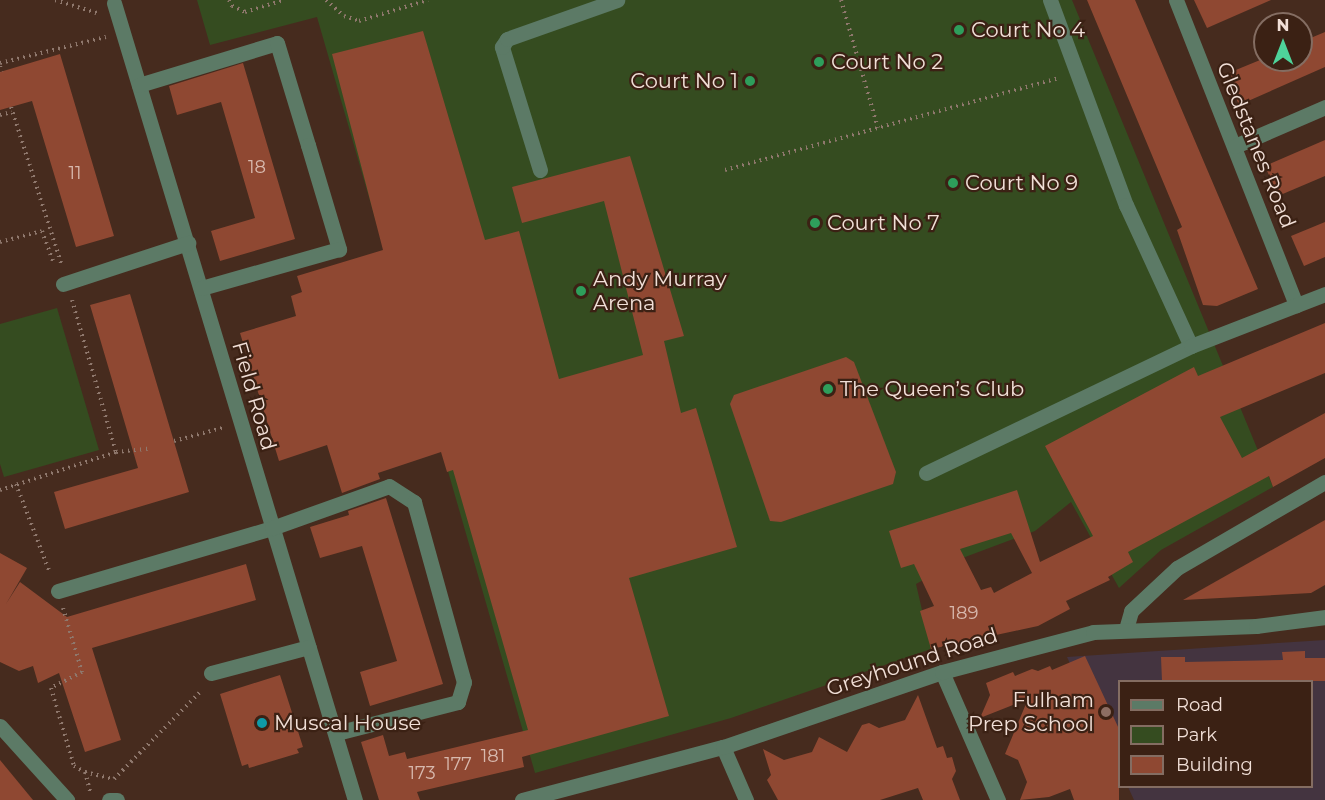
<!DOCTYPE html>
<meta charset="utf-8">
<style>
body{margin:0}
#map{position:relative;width:1325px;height:800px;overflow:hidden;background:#462b1e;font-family:Montserrat,sans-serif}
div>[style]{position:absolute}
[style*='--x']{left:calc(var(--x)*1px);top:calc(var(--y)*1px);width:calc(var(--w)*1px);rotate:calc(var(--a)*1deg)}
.education>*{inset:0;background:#443440}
.green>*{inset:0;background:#354c20}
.building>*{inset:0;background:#8f4832}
.path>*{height:4px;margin-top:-2px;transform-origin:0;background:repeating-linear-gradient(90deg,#8f786d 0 1.5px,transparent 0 6px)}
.minor>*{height:15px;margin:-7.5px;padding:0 7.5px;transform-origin:7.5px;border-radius:7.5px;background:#5c7a66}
.dots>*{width:16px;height:16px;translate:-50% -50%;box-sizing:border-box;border:3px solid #3b2114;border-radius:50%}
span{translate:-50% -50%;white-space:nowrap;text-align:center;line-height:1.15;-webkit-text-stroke:4.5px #3b2114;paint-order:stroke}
.number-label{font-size:18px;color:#d8b9ae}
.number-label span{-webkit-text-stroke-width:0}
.poi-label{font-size:21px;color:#f1dfd7}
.left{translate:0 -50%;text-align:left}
.right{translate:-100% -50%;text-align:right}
.street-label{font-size:21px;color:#f1dfd7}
.legend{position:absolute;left:1118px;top:680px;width:195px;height:108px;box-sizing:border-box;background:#3b2114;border:2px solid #846d62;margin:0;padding:8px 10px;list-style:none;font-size:18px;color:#f1dfd7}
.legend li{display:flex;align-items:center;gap:12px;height:30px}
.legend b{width:30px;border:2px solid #846d62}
.north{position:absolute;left:1253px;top:12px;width:60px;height:60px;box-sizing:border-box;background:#3b2114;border:2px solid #846d62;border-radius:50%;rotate:0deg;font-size:16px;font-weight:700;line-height:24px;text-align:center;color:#f1dfd7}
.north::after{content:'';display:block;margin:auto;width:21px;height:27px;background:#4ed39a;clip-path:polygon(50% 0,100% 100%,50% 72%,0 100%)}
</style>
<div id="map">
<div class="education">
<div style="clip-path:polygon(1325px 640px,1325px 800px,1134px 800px,1128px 787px,1312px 786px,1312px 682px,1120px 682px,1119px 769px,1067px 657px)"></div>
</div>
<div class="green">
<div style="clip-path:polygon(197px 0,1072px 0,1273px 487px,1161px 550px,1119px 588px,1071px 502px,1035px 531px,933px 569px,934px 574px,916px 584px,931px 649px,731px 718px,535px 773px,317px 17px,210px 45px)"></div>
<div style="clip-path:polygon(57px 308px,99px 450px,4px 477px,0 464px,0 324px)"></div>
</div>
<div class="building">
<div style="clip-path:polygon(1087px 0,1135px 0,1258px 289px,1217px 306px,1203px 305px,1177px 230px,1182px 227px)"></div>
<div style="clip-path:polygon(1194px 0,1271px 0,1207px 28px)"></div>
<div style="clip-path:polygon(423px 31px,485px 240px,519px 231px,559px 379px,643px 355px,604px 201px,522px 223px,512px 187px,630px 156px,684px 336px,664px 341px,681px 413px,696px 408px,737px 547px,629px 578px,669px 716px,522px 757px,524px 767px,417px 792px,420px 800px,379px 800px,361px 742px,383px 735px,389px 756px,405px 752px,407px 759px,528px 730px,453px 470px,447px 472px,441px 452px,378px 473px,380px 479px,342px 493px,327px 445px,279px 461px,240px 333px,296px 316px,291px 296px,302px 292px,297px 276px,383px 250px,332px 54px)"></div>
<div style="clip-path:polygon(1325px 32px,1325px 67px,1239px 105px,1226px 74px,1265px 58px,1301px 60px,1301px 42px)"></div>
<div style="clip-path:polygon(60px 54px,114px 236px,76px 247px,32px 101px,0 110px,0 72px)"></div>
<div style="clip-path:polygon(243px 63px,295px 239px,220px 261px,211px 231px,255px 218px,221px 102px,177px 115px,169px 86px)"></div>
<div style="clip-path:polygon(1325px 140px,1325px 176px,1278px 196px,1265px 166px)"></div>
<div style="clip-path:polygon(1325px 222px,1325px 257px,1304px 266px,1291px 236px)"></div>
<div style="clip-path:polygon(130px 294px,189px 492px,65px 529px,54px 492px,138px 468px,90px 305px)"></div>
<div style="clip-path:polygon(evenodd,1325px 323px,1325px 373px,1220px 417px,1242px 458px,1325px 413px,1325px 458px,1273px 487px,1269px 476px,1128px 552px,1133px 562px,1108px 577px,1110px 580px,1066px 601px,1070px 609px,1038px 626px,931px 649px,920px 611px,934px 606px,914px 564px,901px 568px,889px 531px,1017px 490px,1040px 562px,1093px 536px,1045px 446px,1194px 367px,1198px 376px,1325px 323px,1011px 533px,1032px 573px,994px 593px,991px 587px,981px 590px,960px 549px,1011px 533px)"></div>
<div style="clip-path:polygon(846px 357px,854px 362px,896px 472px,893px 484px,781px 522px,770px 521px,730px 404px,734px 395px)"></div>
<div style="clip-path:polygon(386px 498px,443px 684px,370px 706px,360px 672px,397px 661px,362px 546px,320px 558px,310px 527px,349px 515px,348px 511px)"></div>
<div style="clip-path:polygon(1325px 520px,1325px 585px,1311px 593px,1183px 600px)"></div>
<div style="clip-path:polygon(0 553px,27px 568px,6px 604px,20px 582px,67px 617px,246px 564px,256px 600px,92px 648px,121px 740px,85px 752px,59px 673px,38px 683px,33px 666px,19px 671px,0 662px)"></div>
<div style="clip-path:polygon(1305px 651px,1305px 658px,1325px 658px,1325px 681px,1162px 681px,1161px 657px,1185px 657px,1185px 662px,1283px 660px,1282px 652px)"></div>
<div style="clip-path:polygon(1085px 656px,1119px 729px,1119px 800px,1074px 800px,1070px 789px,1049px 797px,1020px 800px,1027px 782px,1018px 760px,1005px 754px,1028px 699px,980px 718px,990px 695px,986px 683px,1013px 672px,1015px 676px,1032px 669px,1038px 671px,1050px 666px,1052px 670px)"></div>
<div style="clip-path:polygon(280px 675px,303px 747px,297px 749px,299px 753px,249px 768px,248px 764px,242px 766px,220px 694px)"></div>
<div style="clip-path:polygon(918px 695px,937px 748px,943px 746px,947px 758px,952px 757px,956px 771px,952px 779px,960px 800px,923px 800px,918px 788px,880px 800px,778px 800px,767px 780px,771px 775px,763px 749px,784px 760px,812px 752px,819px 737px,847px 752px,862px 725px,869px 723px,879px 728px,905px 720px)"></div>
<div style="clip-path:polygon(0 760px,33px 800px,0 800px)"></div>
</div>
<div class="path">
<div style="--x:55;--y:0;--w:44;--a:17.2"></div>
<div style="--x:229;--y:0;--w:7;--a:63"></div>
<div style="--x:232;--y:6;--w:14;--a:25"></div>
<div style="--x:245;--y:12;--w:41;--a:-17.1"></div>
<div style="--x:326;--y:0;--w:24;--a:42"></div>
<div style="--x:344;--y:16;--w:16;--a:18"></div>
<div style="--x:359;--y:21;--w:72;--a:-16.9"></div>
<div style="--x:841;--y:0;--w:133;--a:73.9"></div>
<div style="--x:0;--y:63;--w:109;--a:-13.8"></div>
<div style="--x:0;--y:66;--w:6;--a:72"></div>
<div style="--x:11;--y:107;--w:164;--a:72.2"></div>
<div style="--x:0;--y:115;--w:12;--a:-14"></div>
<div style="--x:725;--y:170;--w:347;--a:-15.4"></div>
<div style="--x:0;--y:242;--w:43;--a:-14.7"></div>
<div style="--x:42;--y:231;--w:35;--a:70"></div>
<div style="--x:72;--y:300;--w:158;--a:73.9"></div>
<div style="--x:174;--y:441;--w:50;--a:-15.2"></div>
<div style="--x:16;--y:484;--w:95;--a:69.1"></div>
<div style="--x:0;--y:490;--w:122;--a:-18.1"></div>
<div style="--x:116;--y:452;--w:36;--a:-6"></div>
<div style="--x:63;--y:608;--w:67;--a:73.5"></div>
<div style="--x:82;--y:672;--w:35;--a:153"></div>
<div style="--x:51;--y:688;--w:81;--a:73.6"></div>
<div style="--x:74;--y:766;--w:13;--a:29"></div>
<div style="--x:85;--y:772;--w:30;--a:14"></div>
<div style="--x:114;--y:779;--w:125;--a:-45.3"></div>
<div style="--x:85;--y:772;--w:23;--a:75"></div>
</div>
<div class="minor">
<div style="--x:1050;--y:0;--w:219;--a:69.7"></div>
<div style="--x:1126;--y:205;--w:155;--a:65.3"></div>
<div style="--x:1176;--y:0;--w:328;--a:68.5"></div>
<div style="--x:114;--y:3;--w:833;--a:73.18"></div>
<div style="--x:139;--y:85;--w:144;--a:-16.9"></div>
<div style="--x:277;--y:43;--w:107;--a:73.1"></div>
<div style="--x:308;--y:145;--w:109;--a:73.4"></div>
<div style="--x:339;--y:249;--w:143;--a:164.2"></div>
<div style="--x:1235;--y:146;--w:98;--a:-23.4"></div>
<div style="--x:540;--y:170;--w:129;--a:-107.2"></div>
<div style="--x:502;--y:47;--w:9;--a:-58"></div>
<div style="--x:507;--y:39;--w:117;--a:-19.5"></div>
<div style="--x:63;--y:284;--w:132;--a:-18.2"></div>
<div style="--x:926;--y:473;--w:294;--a:-25.6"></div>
<div style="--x:1191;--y:346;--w:144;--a:-21.2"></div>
<div style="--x:58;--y:591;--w:223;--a:-16.4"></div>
<div style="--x:272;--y:528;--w:124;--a:-19.7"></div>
<div style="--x:389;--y:486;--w:30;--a:33"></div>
<div style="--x:414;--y:502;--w:187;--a:74.5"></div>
<div style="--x:464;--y:682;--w:21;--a:107"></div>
<div style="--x:458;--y:702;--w:126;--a:165.7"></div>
<div style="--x:1126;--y:629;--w:19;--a:-74"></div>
<div style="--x:1131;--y:611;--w:63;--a:-43.1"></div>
<div style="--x:1177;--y:568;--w:171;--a:-30.2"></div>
<div style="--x:942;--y:672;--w:140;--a:66.4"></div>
<div style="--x:211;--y:673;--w:101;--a:-14.9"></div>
<div style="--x:0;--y:726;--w:100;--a:47.8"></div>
<div style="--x:723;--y:747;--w:58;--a:66.5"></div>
<div style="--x:109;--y:800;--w:8;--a:0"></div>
<div style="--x:522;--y:800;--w:208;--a:-14.8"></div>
<div style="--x:723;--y:747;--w:231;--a:-18.9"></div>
<div style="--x:942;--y:672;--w:156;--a:-14.8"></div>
<div style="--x:1093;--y:632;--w:163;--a:-2.1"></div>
<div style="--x:1256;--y:626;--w:70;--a:-7.4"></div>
</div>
<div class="dots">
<div style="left:959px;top:30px;background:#2e9e5b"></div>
<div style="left:819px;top:62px;background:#2e9e5b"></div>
<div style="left:750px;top:81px;background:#2e9e5b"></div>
<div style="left:953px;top:183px;background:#2e9e5b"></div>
<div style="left:815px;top:223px;background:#2e9e5b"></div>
<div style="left:581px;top:291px;background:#2e9e5b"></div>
<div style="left:828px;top:389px;background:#2e9e5b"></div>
<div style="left:1106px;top:712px;background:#8d6e63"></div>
<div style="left:262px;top:723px;background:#0f9aa8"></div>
</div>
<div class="number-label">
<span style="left:257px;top:167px">18</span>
<span style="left:75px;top:173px">11</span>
<span style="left:964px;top:613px">189</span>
<span style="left:493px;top:756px">181</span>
<span style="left:458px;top:764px">177</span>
<span style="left:422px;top:773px">173</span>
</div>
<div class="poi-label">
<span class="left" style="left:971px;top:30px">Court No 4</span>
<span class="left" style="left:831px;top:62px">Court No 2</span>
<span class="right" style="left:738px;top:81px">Court No 1</span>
<span class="left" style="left:965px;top:183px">Court No 9</span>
<span class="left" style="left:827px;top:223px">Court No 7</span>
<span class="left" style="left:593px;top:291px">Andy Murray<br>Arena</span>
<span class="left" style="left:840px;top:389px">The Queen’s Club</span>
<span class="right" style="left:1094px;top:712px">Fulham<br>Prep School</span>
<span class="left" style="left:274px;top:723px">Muscal House</span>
</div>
<div class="street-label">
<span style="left:1256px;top:145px;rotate:68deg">Gledstanes Road</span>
<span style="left:254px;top:396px;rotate:74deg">Field Road</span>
<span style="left:912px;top:662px;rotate:-18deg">Greyhound Road</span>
</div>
<ul class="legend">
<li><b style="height:8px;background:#5c7a66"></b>Road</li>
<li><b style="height:16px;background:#354c20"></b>Park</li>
<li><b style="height:16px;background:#8f4832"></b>Building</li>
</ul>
<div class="north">N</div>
</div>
